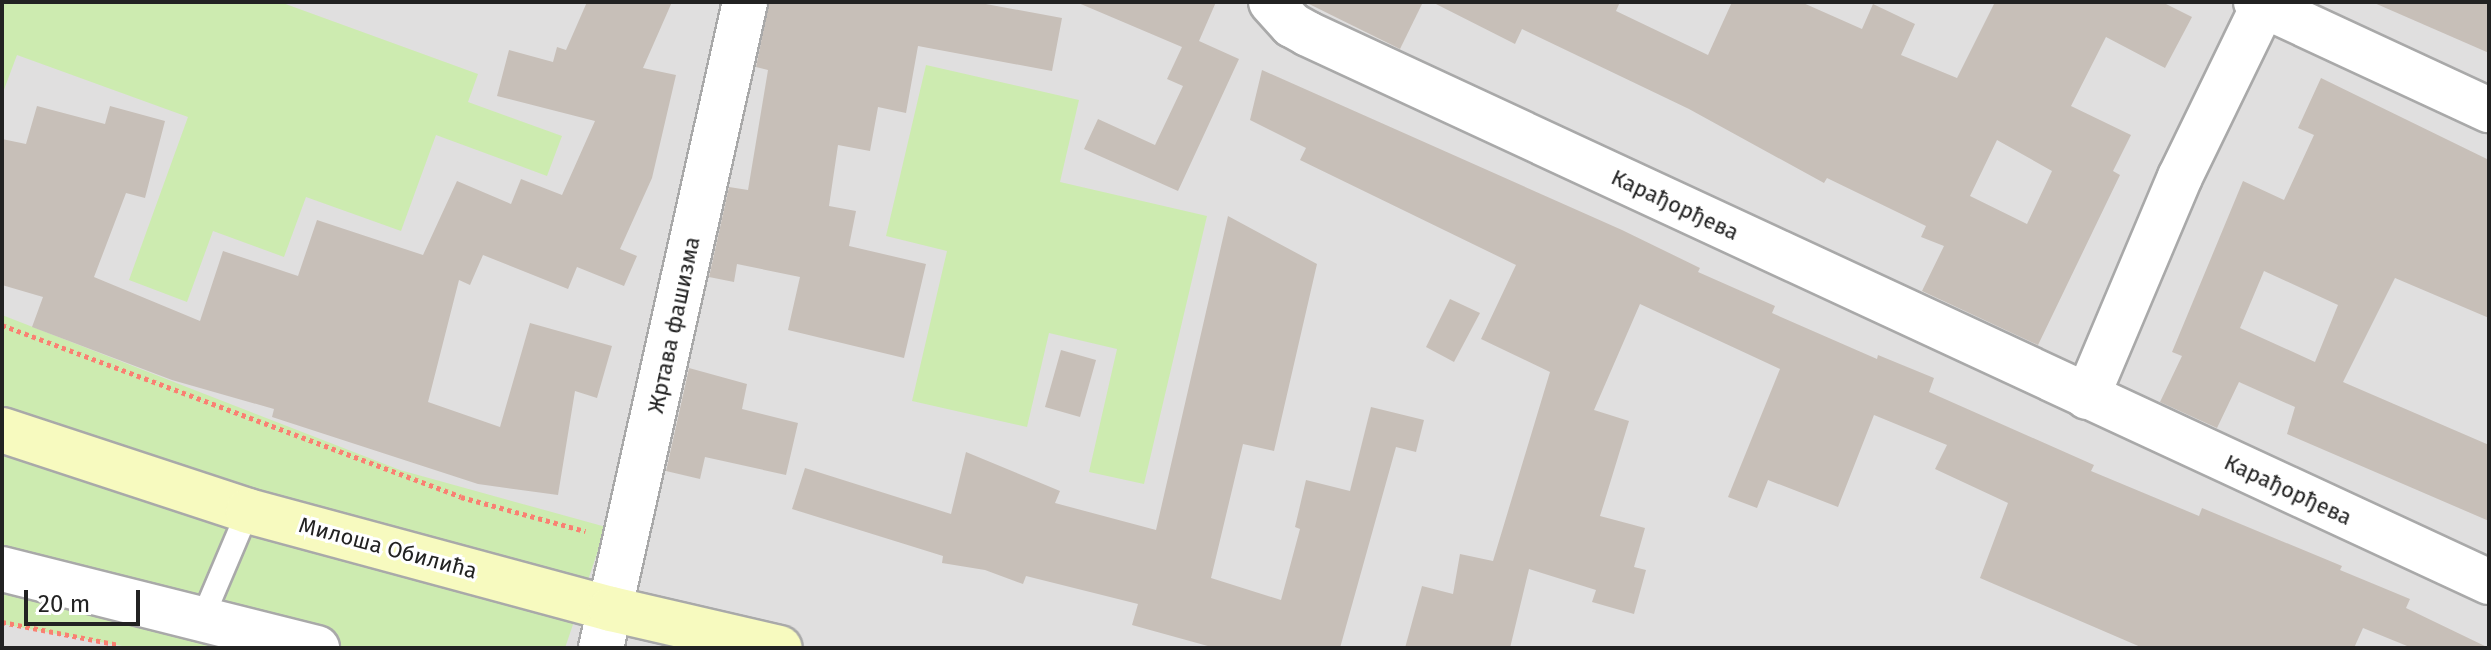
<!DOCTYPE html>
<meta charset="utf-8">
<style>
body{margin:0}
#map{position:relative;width:2491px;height:650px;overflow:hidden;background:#f2efe9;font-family:"Fira Sans",sans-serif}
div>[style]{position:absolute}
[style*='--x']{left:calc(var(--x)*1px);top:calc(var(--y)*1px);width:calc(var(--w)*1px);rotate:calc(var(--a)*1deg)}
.residential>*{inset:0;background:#e0dfdf}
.grass>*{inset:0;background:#cdebb0}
.building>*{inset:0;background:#c7bfb8}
.path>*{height:5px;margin-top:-2.5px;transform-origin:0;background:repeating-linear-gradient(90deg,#fa8072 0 4px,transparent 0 8px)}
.roads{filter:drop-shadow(2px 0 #a9a9a9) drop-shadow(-2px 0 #a9a9a9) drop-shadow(0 2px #a9a9a9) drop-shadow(0 -2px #a9a9a9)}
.lane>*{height:22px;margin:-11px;padding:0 11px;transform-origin:11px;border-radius:11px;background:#fff}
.street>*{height:44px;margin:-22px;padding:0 22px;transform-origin:22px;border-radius:22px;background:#fff}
.secondary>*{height:44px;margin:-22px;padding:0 22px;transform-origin:22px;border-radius:22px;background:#f7fabf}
span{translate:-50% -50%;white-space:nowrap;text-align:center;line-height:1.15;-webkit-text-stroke:6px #fff;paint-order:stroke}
.street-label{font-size:22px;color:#222}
.frame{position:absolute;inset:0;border:4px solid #222;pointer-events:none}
.scale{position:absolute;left:24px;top:590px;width:116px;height:36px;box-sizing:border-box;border:4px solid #222;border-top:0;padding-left:10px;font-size:24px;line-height:28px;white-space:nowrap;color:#222;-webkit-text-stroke:6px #fff;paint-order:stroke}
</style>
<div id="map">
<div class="residential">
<div style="clip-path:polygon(2px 2px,2489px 2px,2489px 648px,2px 648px)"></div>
</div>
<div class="grass">
<div style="clip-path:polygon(2px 2px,280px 2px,478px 74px,468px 102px,562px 136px,547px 176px,436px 135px,401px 231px,306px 197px,284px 257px,213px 231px,187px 302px,129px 280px,188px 117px,17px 55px,2px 95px)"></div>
<div style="clip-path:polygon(926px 65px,1079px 100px,1060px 182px,1207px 216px,1144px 484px,1089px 472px,1117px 349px,1049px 333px,1027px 427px,912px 401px,947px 251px,886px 236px)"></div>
<div style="clip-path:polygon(2px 315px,400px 470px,606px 527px,565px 648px,133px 648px,2px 624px)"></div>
</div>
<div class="building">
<div style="clip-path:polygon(587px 2px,672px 2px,643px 68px,676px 75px,652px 178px,620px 249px,637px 256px,624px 286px,577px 267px,568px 289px,483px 255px,470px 285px,459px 280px,428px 402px,500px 427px,530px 323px,612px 346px,597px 398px,575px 391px,558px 495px,478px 484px,272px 417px,274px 409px,172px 380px,32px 327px,43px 297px,2px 285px,2px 139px,26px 144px,37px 106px,105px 124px,110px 106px,165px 121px,145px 198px,126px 193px,94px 277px,200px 321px,223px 251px,298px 276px,317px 220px,423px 255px,457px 181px,511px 204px,521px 179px,562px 195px,595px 121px,497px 96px,509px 50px,553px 62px,557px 47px,566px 50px)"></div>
<div style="clip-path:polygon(769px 2px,975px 2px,1062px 18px,1052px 71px,918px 46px,906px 113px,878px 107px,870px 151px,838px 145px,829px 206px,856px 211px,849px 246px,926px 264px,904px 358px,788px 330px,800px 277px,737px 264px,734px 282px,709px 277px,729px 187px,748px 190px,768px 70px,756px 67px)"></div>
<div style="clip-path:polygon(1076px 2px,1216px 2px,1199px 41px,1239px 59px,1178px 191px,1084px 149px,1098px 119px,1155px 145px,1183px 86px,1167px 79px,1182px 47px)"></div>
<div style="clip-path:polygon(1305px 2px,1423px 2px,1400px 49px)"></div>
<div style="clip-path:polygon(evenodd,1432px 2px,1620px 2px,1616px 11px,1708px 55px,1732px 2px,1801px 2px,1862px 29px,1873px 4px,1915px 24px,1901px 55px,1957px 78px,1995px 2px,2162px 2px,2192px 17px,2165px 68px,2106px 37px,2071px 106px,2131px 135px,2113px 171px,2120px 175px,2038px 345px,1922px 291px,1944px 246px,1921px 237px,1926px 226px,1827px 178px,1824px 183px,1689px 109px,1522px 29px,1515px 44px,1432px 2px,1997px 140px,2052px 171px,2027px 224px,1970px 196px,1997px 140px)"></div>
<div style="clip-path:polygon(2372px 2px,2489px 2px,2489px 53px)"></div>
<div style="clip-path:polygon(1262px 70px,1622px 230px,1700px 268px,1698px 272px,1775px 306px,1772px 313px,1877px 359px,1878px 355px,1934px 378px,1929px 392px,2094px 465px,2091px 471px,2199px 516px,2202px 508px,2342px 566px,2340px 570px,2410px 599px,2406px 608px,2489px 648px,2412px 648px,2363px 628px,2354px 648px,2143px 648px,1980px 578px,2008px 503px,1935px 469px,1947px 445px,1874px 415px,1838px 507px,1768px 480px,1757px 508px,1728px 497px,1780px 369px,1640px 304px,1594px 410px,1629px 421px,1600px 516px,1645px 528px,1634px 567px,1646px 570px,1634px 614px,1592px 602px,1596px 590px,1529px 569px,1510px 648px,1405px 648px,1422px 586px,1453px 594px,1460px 554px,1493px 561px,1550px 372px,1481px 339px,1516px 265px,1300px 160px,1306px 148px,1250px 120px)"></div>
<div style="clip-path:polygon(evenodd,2321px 78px,2489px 160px,2489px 318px,2395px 278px,2343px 382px,2489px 445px,2489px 521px,2287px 434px,2295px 407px,2239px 382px,2217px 428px,2160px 402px,2182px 356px,2172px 352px,2243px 181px,2284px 200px,2314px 135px,2298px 128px,2321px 78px,2264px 271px,2338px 305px,2315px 362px,2240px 328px,2264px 271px)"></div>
<div style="clip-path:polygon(1228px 216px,1317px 264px,1274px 451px,1243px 444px,1211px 578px,1281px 600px,1300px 529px,1295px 527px,1306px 480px,1350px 491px,1371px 407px,1424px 420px,1416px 452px,1396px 447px,1340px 648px,1215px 648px,1132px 625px,1138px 604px,1026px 576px,1023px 584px,985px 570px,942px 563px,943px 556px,792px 509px,805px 468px,951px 514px,966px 452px,1060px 491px,1055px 503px,1156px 530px)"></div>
<div style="clip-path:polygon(1450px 299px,1480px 313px,1454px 362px,1426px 347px)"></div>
<div style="clip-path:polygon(1061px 350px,1096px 360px,1080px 417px,1045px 407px)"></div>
<div style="clip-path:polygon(689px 368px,747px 384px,742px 409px,798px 423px,786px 475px,705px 457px,700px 479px,666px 471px)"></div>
</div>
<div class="path">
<div style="--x:2;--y:325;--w:490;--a:20.5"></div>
<div style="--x:461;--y:497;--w:129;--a:15.3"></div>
<div style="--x:2;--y:622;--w:119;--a:11.1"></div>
</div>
<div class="roads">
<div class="lane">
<div style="--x:203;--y:617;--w:115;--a:-67"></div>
</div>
<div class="street">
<div style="--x:1271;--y:2;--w:31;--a:48"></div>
<div style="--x:1292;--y:25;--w:18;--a:29"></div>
<div style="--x:1308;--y:34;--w:1302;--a:24.89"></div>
<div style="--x:2256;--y:2;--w:257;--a:24.9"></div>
<div style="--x:2087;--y:397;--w:239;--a:-67.1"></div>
<div style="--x:2180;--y:177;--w:190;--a:-64.1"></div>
<div style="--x:2;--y:569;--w:325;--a:14.1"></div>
<div style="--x:601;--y:648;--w:662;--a:-77.43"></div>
</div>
<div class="secondary">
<div style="--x:2;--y:430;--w:259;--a:18.2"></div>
<div style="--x:248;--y:511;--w:376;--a:15.1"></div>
<div style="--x:611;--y:609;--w:173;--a:13"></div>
</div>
</div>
<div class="street-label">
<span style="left:1675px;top:205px;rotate:25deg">Карађорђева</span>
<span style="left:674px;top:325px;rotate:-78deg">Жртава фашизма</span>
<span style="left:2288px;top:490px;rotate:25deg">Карађорђева</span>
<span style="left:388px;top:548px;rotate:15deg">Милоша Обилића</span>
</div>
<div class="frame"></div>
<div class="scale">20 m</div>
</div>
